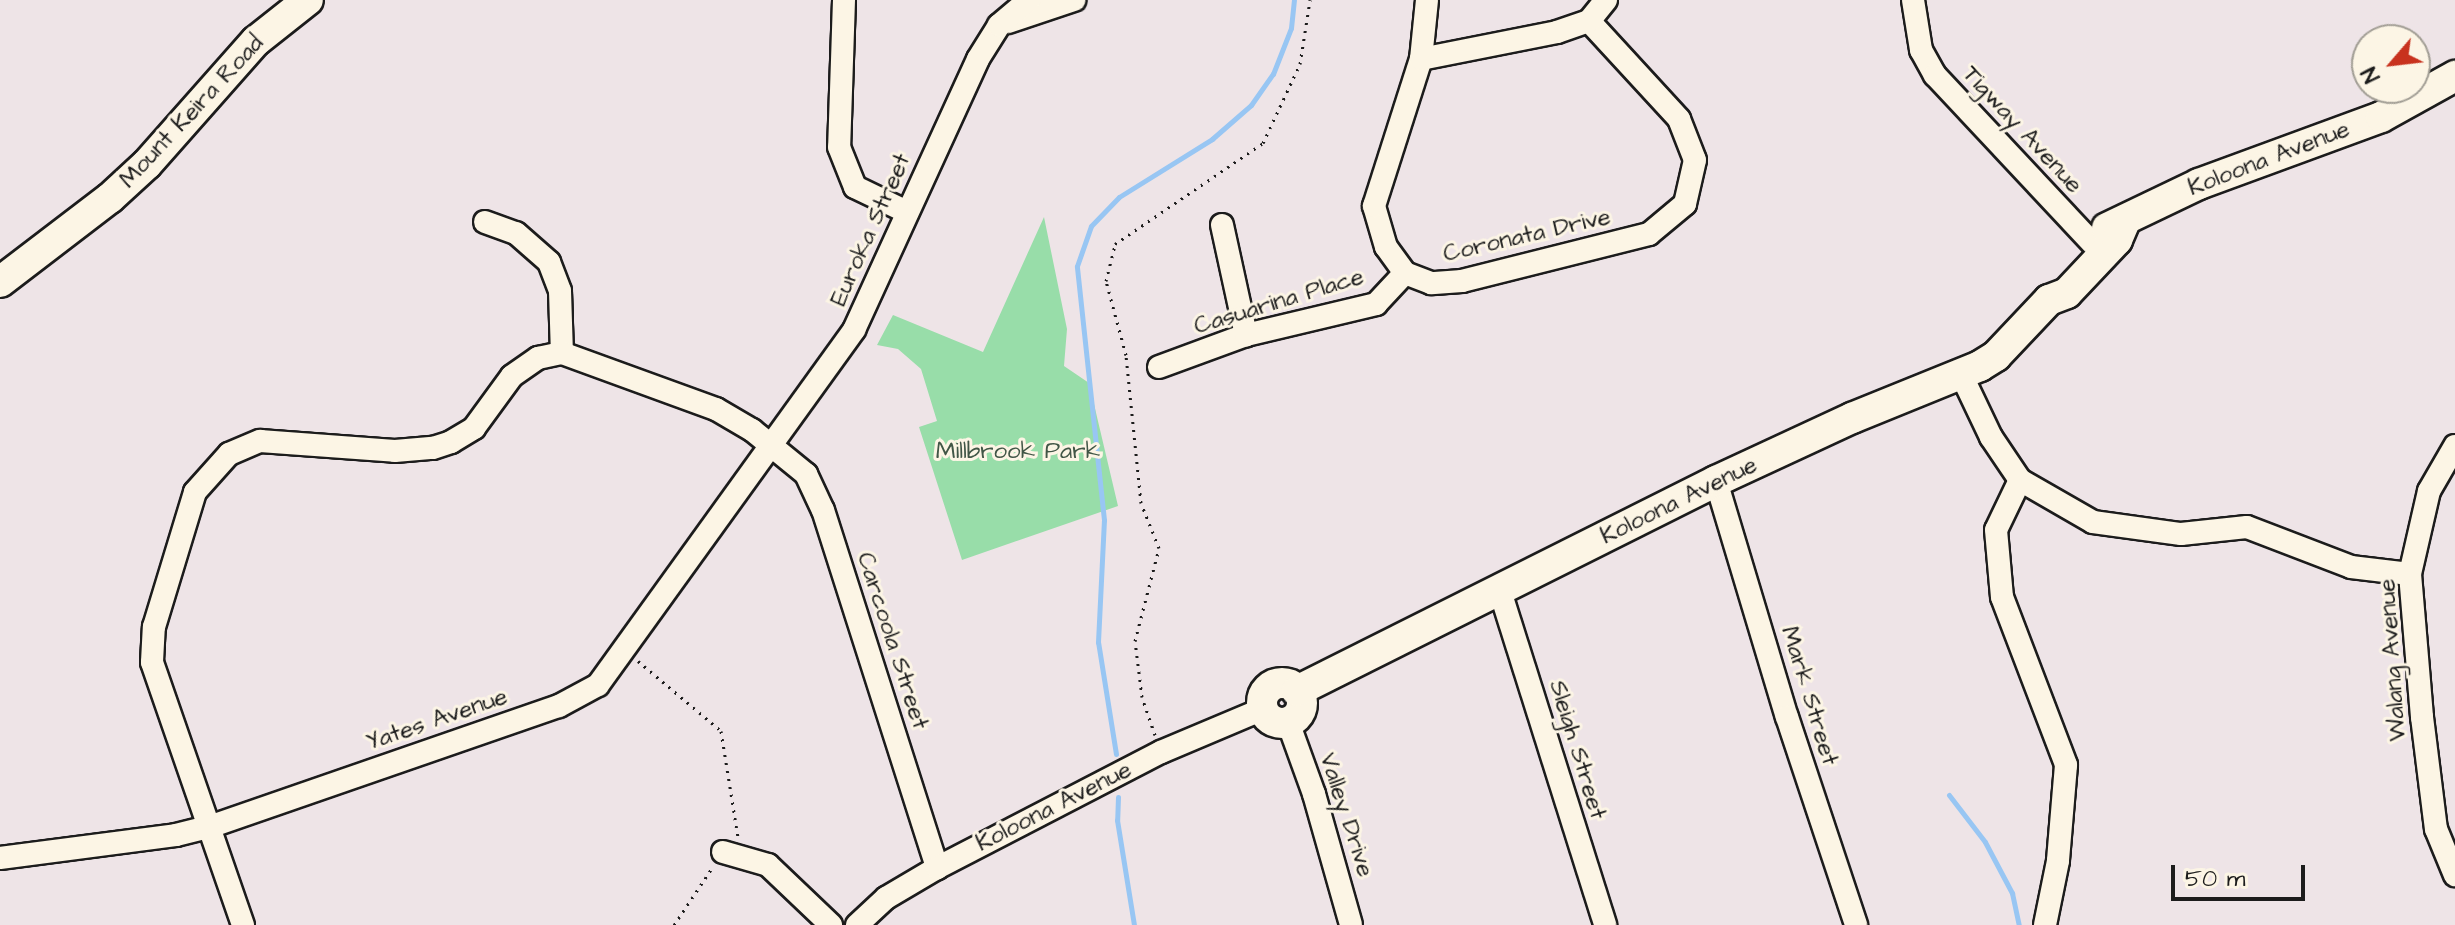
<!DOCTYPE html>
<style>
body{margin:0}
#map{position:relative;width:2455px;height:925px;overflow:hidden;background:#eee4e7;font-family:"Architects Daughter",sans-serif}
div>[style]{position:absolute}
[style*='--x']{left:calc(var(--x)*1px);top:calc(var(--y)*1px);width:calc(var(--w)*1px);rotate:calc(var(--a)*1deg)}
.green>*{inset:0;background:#98dda9}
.stream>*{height:5px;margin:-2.5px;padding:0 2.5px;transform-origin:2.5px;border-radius:2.5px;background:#98c6f3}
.path>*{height:3px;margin-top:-1.5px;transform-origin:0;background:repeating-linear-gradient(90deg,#1c1c1c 0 2px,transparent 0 8px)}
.roads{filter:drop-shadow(2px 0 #1c1c1c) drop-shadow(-2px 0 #1c1c1c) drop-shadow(0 2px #1c1c1c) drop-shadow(0 -2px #1c1c1c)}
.street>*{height:22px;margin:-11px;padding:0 11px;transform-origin:11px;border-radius:11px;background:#fcf5e5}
.secondary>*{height:30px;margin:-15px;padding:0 15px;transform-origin:15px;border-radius:15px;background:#fcf5e5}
.secondary>.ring{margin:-15px;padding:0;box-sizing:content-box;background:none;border:30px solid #fcf5e5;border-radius:50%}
span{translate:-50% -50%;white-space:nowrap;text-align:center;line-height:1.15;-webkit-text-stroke:6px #fcf5e5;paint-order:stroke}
.street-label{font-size:24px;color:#1c1c1c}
.park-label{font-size:24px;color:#415646}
.north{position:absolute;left:2351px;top:24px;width:80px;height:80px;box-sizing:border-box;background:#fcf5e5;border:2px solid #a29e95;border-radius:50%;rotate:242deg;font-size:22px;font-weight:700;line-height:32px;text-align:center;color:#1c1c1c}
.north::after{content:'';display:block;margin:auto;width:28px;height:36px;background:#c8321e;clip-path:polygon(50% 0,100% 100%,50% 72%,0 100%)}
.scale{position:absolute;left:2171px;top:865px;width:134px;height:36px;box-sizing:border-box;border:4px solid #1c1c1c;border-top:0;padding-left:10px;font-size:24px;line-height:28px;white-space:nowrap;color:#1c1c1c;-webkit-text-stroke:6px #fcf5e5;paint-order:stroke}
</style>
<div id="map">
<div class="green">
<div style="clip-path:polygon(1044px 217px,1067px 329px,1064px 366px,1089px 383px,1118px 506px,962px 560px,919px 427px,937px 421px,921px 369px,898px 349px,877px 345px,893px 315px,983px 352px)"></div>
</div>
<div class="stream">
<div style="--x:1116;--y:754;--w:113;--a:-99.1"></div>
<div style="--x:1098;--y:642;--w:122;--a:-87.2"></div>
<div style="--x:1104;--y:520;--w:255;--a:-96.1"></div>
<div style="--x:1077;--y:266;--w:42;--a:-70.7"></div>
<div style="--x:1091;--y:226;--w:40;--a:-46"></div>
<div style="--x:1119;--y:197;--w:110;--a:-31.9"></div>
<div style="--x:1212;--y:139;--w:52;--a:-41.1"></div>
<div style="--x:1251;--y:105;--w:38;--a:-55"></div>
<div style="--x:1273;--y:74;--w:49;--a:-68.6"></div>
<div style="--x:1291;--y:28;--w:28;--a:-84"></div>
<div style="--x:1949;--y:795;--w:59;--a:52.5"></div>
<div style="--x:1985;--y:842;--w:58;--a:62.1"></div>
<div style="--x:2012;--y:893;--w:33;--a:78"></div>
<div style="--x:1118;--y:797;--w:23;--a:92"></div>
<div style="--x:1117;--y:820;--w:106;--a:80.8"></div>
</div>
<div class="path">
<div style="--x:638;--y:661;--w:109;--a:40.1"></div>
<div style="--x:721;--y:731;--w:107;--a:80.9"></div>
<div style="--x:1155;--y:735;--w:40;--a:-108.9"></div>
<div style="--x:1142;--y:697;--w:56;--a:-97.1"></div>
<div style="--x:1135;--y:641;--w:96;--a:-75.5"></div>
<div style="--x:1159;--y:548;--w:48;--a:-111.8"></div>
<div style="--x:1141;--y:503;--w:149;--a:-95.8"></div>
<div style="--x:1126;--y:355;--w:77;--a:-105.1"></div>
<div style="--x:1106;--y:281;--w:38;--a:-76"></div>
<div style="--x:1115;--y:244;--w:179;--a:-34.3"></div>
<div style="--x:1263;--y:143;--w:87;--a:-64.9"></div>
<div style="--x:1300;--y:64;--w:65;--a:-81.1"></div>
<div style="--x:674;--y:925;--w:69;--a:-56.3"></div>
</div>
<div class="roads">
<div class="street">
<div style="--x:844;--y:0;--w:147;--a:91.9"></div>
<div style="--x:839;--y:147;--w:43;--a:68.2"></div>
<div style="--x:855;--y:187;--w:58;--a:25.7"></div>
<div style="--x:1913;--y:0;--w:51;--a:80.9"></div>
<div style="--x:1921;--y:50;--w:29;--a:61"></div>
<div style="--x:1935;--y:75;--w:230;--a:46.9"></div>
<div style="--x:1589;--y:21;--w:133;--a:47.4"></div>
<div style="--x:1679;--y:119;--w:44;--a:68.7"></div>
<div style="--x:1695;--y:160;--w:45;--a:102.8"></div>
<div style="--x:1685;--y:204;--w:47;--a:140.2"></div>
<div style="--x:1649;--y:234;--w:193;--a:165.9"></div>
<div style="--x:1462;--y:281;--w:31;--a:176"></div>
<div style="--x:1431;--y:283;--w:28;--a:-159"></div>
<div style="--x:1405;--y:273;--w:32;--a:-126"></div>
<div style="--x:1386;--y:247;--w:43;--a:-106.3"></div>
<div style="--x:1374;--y:206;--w:154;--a:-72.3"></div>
<div style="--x:1421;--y:59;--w:139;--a:-11.2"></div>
<div style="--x:1557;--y:32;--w:34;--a:-19"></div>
<div style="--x:1589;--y:21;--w:27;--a:-51"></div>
<div style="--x:1008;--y:22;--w:70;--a:-18.4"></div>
<div style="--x:1421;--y:59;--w:59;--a:-84.2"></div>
<div style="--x:485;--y:222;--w:33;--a:20"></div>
<div style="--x:516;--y:233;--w:44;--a:41.3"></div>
<div style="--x:549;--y:262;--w:31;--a:69"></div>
<div style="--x:560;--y:291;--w:62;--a:88.2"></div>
<div style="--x:1222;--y:225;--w:113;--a:77.7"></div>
<div style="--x:1159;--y:367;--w:93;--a:-20.2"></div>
<div style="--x:1246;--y:335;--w:134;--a:-13.4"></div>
<div style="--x:1376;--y:304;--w:42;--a:-46.9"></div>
<div style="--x:1961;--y:374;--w:70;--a:64.5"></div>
<div style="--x:1991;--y:437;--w:52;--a:56"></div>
<div style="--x:2020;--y:480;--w:55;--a:115.6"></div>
<div style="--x:1996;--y:530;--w:67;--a:84.9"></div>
<div style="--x:2002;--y:597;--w:180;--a:69.1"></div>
<div style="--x:2066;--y:765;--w:96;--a:94.8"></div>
<div style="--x:2058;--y:861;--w:65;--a:101.5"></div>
<div style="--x:2455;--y:446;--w:52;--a:120"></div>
<div style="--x:2429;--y:491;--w:85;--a:102.9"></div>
<div style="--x:2410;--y:574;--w:144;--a:85.2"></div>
<div style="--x:2422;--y:717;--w:113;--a:82.9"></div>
<div style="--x:2436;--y:829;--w:50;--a:67.6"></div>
<div style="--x:2020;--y:480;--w:84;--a:29.9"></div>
<div style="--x:2093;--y:522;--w:89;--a:7.8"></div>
<div style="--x:2181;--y:534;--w:66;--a:-6.1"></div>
<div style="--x:2247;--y:527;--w:111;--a:21"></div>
<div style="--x:2351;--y:567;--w:59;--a:6.8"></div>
<div style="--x:1716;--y:481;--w:246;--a:73.3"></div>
<div style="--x:1787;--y:717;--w:219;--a:71.6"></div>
<div style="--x:1500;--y:591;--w:350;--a:72.5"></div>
<div style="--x:1288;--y:722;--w:77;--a:70.1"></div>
<div style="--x:1314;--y:794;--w:136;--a:74.2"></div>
<div style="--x:723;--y:852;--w:47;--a:16.1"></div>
<div style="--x:768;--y:865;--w:87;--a:43.6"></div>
<div style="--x:0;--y:858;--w:177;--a:-7.4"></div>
<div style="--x:176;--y:835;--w:34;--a:-14"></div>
<div style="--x:209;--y:827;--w:370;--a:-19.1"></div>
<div style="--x:559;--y:706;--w:44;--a:-28.3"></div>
<div style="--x:598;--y:685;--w:438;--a:-54.2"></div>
<div style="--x:854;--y:330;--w:298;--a:-65.4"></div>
<div style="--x:978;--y:59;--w:40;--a:-58"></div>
<div style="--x:999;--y:25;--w:39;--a:-40"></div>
<div style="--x:243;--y:925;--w:278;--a:-109.1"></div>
<div style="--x:152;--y:662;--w:35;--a:-87"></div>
<div style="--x:154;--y:627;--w:141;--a:-73.1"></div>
<div style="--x:195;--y:492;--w:51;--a:-48.2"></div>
<div style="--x:229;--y:454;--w:34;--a:-23"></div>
<div style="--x:260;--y:441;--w:135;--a:4.2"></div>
<div style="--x:395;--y:451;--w:38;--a:-5"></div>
<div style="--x:433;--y:448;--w:19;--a:-18"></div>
<div style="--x:451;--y:442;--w:27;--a:-31"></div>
<div style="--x:474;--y:428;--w:64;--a:-53.8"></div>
<div style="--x:512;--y:376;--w:32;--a:-35"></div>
<div style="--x:538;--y:358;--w:25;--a:-12"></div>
<div style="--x:562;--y:353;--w:164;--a:20"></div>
<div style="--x:716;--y:409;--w:42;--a:30.3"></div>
<div style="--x:752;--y:430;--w:70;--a:39.2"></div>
<div style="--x:806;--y:474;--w:40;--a:65"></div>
<div style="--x:823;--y:510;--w:376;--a:72.3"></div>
<div style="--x:857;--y:925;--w:40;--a:-43"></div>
<div style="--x:886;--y:898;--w:59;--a:-30.5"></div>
<div style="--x:937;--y:868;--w:252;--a:-27.4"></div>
<div style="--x:1161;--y:752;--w:111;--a:-22.9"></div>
</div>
<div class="secondary">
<div style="--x:2107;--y:228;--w:102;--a:-25.6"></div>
<div style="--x:2199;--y:184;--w:194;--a:-20.2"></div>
<div style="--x:2381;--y:117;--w:85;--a:-29"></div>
<div style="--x:0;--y:282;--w:138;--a:-37.4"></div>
<div style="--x:110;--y:198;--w:50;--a:-42.6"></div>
<div style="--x:147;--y:164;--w:164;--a:-48.5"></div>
<div style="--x:256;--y:41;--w:66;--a:-38.3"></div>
<div class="ring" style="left:1262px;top:683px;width:10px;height:10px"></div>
<div style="--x:1297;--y:691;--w:469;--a:-26.6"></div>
<div style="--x:1716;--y:481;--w:150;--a:-24.9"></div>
<div style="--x:1852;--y:418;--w:138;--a:-22.1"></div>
<div style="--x:1980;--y:366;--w:19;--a:-32"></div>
<div style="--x:1996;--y:356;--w:77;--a:-46.6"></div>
<div style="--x:2049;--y:300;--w:19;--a:-21"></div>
<div style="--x:2067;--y:293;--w:73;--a:-46.7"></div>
<div style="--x:2117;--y:240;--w:21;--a:-67"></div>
</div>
</div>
<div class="street-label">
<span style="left:192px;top:112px;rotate:-47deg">Mount Keira Road</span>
<span style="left:2022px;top:130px;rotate:47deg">Tigway Avenue</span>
<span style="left:2269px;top:159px;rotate:-21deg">Koloona Avenue</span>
<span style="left:871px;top:230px;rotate:-66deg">Euroka Street</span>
<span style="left:1527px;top:236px;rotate:-13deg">Coronata Drive</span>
<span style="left:1279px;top:302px;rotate:-17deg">Casuarina Place</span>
<span style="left:1679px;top:501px;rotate:-26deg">Koloona Avenue</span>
<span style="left:892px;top:641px;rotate:72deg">Carcoola Street</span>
<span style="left:2393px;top:660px;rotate:-94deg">Walang Avenue</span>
<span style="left:1809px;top:696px;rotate:73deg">Mark Street</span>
<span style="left:437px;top:720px;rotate:-19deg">Yates Avenue</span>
<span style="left:1577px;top:750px;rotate:73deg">Sleigh Street</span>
<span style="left:1054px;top:807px;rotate:-27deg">Koloona Avenue</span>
<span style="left:1346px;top:815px;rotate:72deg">Valley Drive</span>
</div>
<div class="park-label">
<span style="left:1018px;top:452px">Millbrook Park</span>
</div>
<div class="north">N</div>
<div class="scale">50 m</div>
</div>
